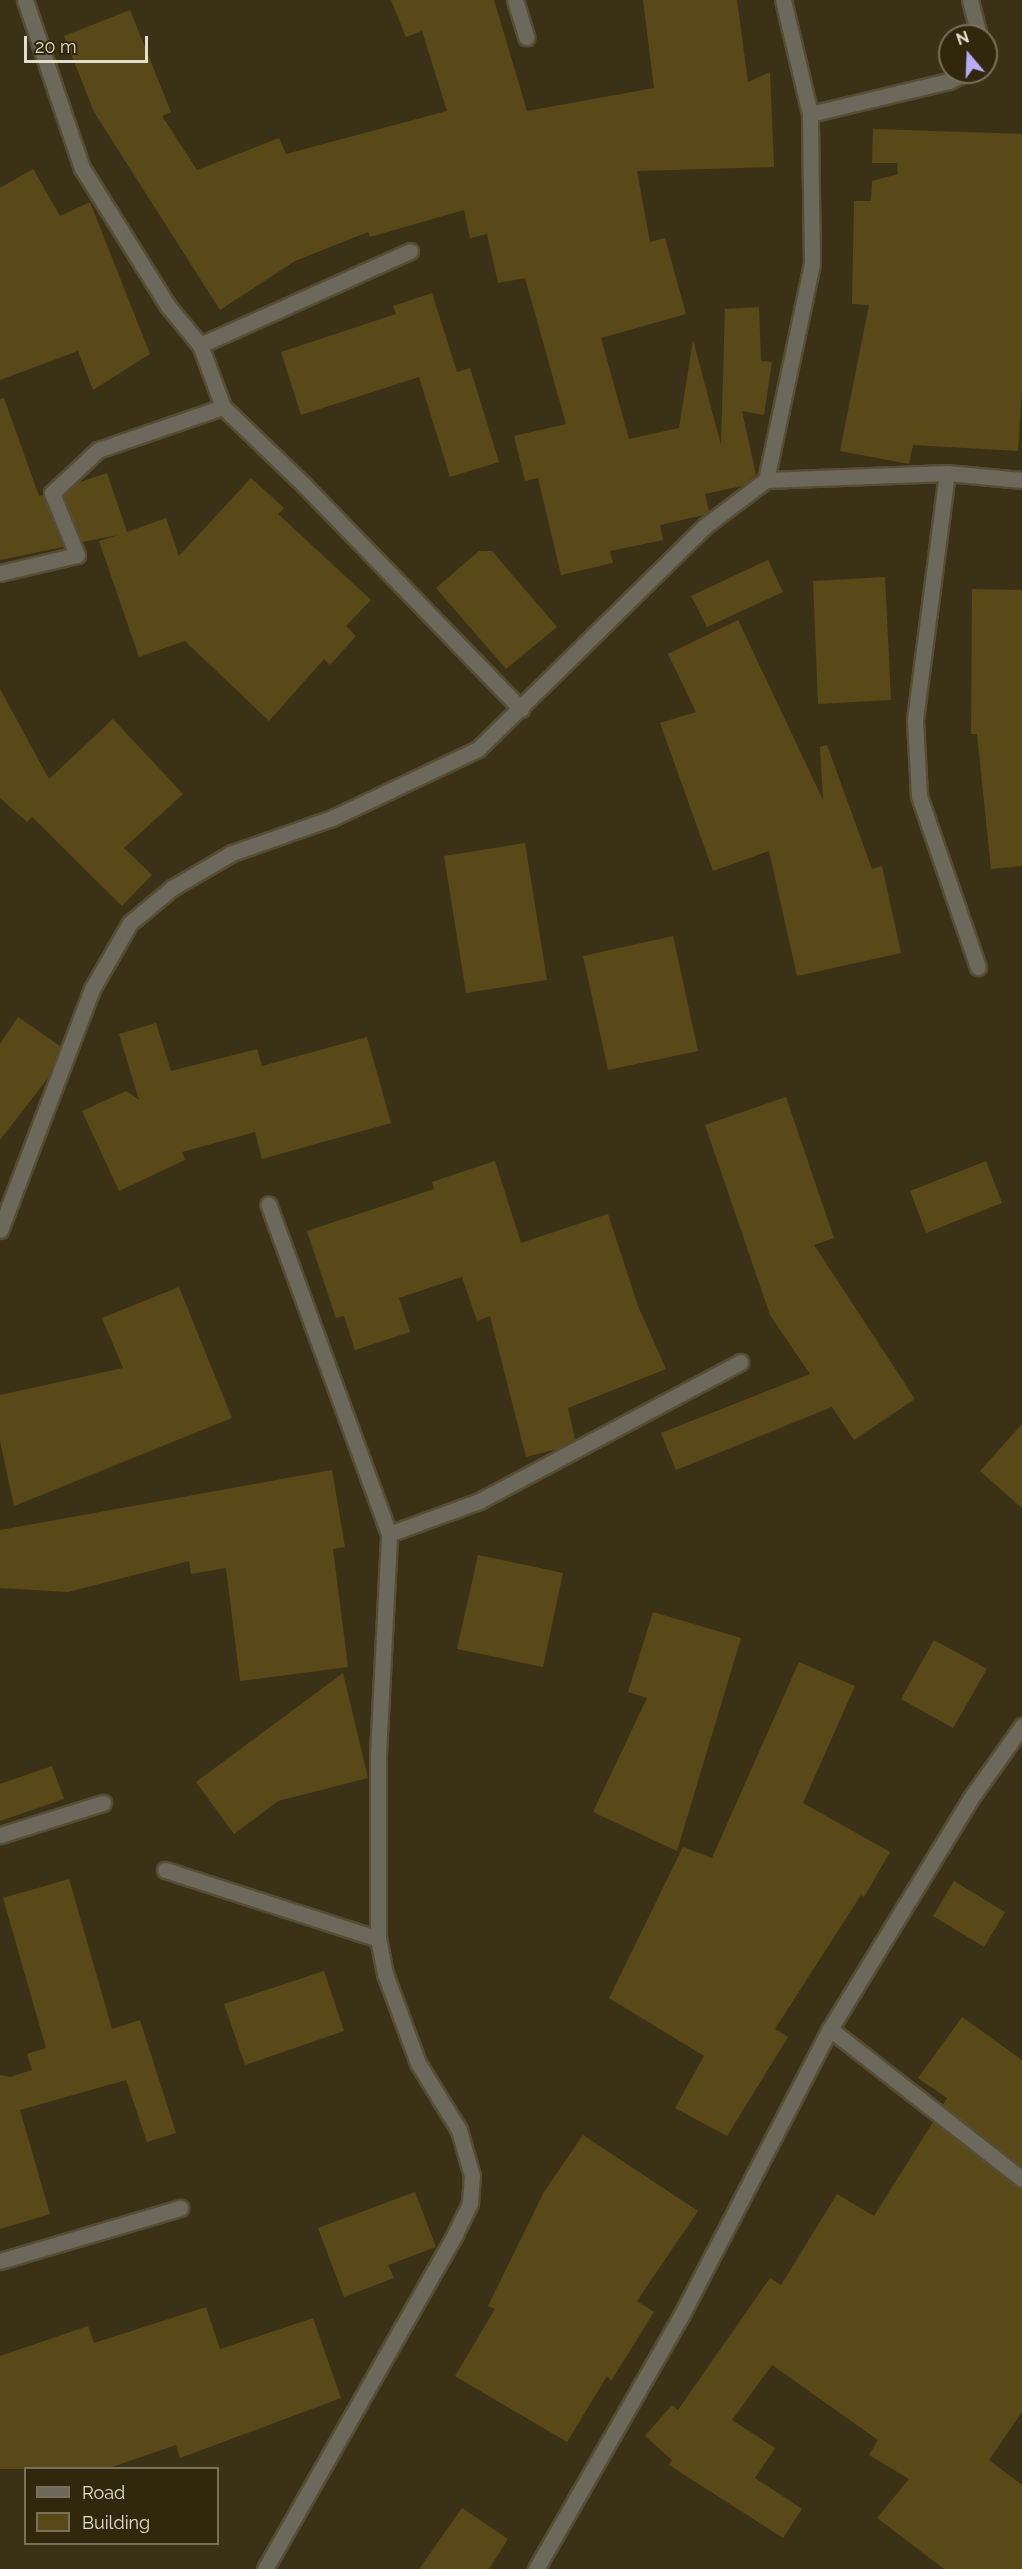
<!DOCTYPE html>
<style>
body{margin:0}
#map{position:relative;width:1022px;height:2569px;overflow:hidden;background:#3b3117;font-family:Raleway,sans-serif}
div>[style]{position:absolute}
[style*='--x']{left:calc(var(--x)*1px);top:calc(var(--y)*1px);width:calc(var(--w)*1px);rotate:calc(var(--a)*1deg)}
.building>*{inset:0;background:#5a4918}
.roads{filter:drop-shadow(2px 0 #564d34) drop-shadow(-2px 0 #564d34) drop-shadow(0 2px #564d34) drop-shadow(0 -2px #564d34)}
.minor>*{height:15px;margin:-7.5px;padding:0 7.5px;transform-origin:7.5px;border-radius:7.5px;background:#6c685b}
span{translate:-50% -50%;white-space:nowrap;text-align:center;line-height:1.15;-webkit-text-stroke:4.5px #31270d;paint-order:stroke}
.legend{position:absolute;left:24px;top:2467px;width:195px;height:78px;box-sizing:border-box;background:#31270d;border:2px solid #78705a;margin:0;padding:8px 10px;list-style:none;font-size:18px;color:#e3ddcd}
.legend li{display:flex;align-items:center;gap:12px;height:30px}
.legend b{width:30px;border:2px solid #78705a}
.north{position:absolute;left:938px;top:24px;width:60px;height:60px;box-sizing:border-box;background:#31270d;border:2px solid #78705a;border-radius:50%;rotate:341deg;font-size:16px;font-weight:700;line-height:24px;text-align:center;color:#e3ddcd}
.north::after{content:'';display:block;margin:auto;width:21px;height:27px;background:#b9abf7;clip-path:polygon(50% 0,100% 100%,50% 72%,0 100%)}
.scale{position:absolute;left:24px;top:36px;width:124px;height:27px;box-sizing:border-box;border:3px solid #e3ddcd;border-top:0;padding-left:8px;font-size:18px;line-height:21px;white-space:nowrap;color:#e3ddcd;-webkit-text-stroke:4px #31270d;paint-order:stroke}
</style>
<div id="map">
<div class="building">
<div style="clip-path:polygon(391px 0,494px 0,527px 111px,654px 88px,643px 0,737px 0,748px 82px,770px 72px,774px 167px,637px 171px,650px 242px,665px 238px,686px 314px,601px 338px,629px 439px,679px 428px,693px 340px,721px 445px,725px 309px,759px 307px,761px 361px,772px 362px,764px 415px,742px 411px,756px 475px,742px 486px,705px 494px,709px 511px,704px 515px,660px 525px,663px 540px,610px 551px,613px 563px,561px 575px,538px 478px,525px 481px,514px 436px,566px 424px,525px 278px,498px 283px,487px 234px,470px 238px,464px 210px,370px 237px,368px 232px,295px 261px,220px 310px,94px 112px,64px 36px,130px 10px,171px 112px,162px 116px,197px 170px,279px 138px,286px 154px,447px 111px,422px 31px,406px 37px)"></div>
<div style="clip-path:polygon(873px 129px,1022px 134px,1022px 391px,1018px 451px,913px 445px,909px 464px,840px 451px,869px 305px,852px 304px,854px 201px,871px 201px,872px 181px,898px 174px,897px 163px,872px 163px)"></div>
<div style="clip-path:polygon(33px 169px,60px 216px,90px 202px,150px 354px,93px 390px,78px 351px,0 380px,0 188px)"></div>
<div style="clip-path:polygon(432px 293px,457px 372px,470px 368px,499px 462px,450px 477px,419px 377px,301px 415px,281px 352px,396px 314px,393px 306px)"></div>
<div style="clip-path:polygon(4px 398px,39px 496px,43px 495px,63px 547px,0 560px,0 399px)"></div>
<div style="clip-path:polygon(107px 473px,127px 532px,166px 518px,179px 556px,251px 478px,284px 508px,278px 514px,371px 600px,346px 626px,356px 636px,330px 665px,324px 659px,269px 721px,185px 641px,139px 657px,99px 541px,118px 535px,82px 542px,64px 496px,77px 483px)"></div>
<div style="clip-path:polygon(479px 551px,492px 551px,557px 627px,506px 669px,436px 588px)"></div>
<div style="clip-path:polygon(768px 560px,783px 592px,707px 627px,691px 596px)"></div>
<div style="clip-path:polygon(885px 577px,891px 700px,818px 704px,813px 581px)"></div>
<div style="clip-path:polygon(972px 589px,1022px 590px,1022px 866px,991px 869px,977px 734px,971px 734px)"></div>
<div style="clip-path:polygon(738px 620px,823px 800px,820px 747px,827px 745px,872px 869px,882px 866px,901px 953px,797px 976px,769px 851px,713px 871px,660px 723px,696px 712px,668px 654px)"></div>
<div style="clip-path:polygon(0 689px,49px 779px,113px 719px,183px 794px,124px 848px,152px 875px,122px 906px,32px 817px,27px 822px,0 798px)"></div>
<div style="clip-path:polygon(525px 843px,547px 980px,466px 993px,444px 856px)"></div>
<div style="clip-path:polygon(673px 936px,698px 1051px,608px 1070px,583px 956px)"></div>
<div style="clip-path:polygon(18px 1017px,60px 1046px,48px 1078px,0 1140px,0 1044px)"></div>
<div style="clip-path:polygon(156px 1023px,171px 1071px,257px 1049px,262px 1066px,367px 1037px,391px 1123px,262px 1159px,255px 1132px,182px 1152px,185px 1160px,119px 1191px,82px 1111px,126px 1091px,139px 1100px,119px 1034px)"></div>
<div style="clip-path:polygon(786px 1097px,834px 1238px,814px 1245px,915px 1399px,854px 1440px,832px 1407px,676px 1470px,661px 1433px,810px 1374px,770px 1315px,705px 1125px)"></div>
<div style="clip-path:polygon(495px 1161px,521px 1243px,608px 1214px,638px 1306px,666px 1369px,568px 1408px,575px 1439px,557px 1449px,526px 1457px,490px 1316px,477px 1321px,462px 1277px,399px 1298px,410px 1332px,355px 1350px,344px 1316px,336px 1318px,307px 1231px,434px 1189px,432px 1182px)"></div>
<div style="clip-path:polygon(986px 1161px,1002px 1203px,926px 1233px,910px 1191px)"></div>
<div style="clip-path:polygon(179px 1287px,232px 1418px,14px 1506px,0 1441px,0 1395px,123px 1368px,102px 1318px)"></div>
<div style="clip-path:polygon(1022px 1424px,1022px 1508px,980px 1471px)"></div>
<div style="clip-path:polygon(332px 1470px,345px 1547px,333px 1549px,348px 1667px,240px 1681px,226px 1568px,191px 1574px,189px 1561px,68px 1592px,0 1588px,0 1530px)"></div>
<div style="clip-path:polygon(478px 1555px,563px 1573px,543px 1667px,457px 1649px)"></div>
<div style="clip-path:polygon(653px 1612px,741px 1638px,677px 1851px,593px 1812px,647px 1698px,628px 1692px)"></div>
<div style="clip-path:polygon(934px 1640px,987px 1669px,953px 1728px,901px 1699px)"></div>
<div style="clip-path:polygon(799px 1662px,855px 1686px,803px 1803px,890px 1852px,864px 1897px,861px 1895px,775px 2029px,788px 2037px,727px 2136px,675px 2108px,704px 2056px,609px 1998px,683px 1847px,712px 1858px)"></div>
<div style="clip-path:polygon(343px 1673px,368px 1778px,278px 1801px,234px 1834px,196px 1782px)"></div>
<div style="clip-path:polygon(52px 1766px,64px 1799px,0 1821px,0 1784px)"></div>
<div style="clip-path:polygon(69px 1879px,112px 2029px,140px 2020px,176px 2133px,147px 2142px,126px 2080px,20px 2110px,50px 2214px,0 2229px,0 2075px,10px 2077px,32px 2070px,27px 2054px,46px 2048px,3px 1898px)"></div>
<div style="clip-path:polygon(954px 1881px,1005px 1912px,984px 1947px,933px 1916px)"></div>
<div style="clip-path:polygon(324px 1971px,344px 2031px,245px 2065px,224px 2004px)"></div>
<div style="clip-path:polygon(962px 2017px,1022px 2060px,1022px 2167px,943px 2105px,947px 2098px,918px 2078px)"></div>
<div style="clip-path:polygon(933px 2122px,1022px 2189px,1022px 2412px,989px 2460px,1022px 2485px,1022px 2569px,944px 2569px,877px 2518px,909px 2479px,869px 2455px,878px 2440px,772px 2365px,732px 2420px,775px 2448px,755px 2478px,802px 2509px,783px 2538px,669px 2465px,672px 2460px,645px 2436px,672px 2405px,678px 2410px,770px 2278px,781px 2285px,837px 2194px,874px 2216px)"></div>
<div style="clip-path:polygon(583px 2135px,698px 2211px,637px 2301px,654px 2312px,611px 2381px,607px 2376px,567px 2442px,455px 2376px,495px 2309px,488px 2306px,544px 2192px)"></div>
<div style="clip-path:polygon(415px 2192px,436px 2247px,388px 2265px,394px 2278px,344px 2297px,318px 2228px)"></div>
<div style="clip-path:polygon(206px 2307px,220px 2349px,313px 2318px,341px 2398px,180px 2458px,176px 2445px,106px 2469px,0 2469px,0 2356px,88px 2326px,94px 2343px)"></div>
<div style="clip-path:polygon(462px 2508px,508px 2539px,489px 2569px,419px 2569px)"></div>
</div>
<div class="roads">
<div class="minor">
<div style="--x:25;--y:0;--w:177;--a:71.3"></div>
<div style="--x:82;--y:168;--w:163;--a:58.1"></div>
<div style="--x:168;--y:306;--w:50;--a:50.6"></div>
<div style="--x:200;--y:345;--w:66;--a:69.6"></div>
<div style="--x:515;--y:0;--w:39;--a:73"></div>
<div style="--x:970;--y:0;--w:37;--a:76"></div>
<div style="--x:810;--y:114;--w:143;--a:-13.4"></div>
<div style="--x:949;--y:81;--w:20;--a:-27"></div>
<div style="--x:200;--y:345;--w:230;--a:-24.1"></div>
<div style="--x:947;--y:473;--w:250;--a:97.4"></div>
<div style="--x:915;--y:721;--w:75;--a:86.9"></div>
<div style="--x:919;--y:796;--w:181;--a:71"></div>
<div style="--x:766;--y:480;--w:221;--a:-78"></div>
<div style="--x:812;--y:264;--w:150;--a:-90.8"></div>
<div style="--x:810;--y:114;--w:117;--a:-103.3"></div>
<div style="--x:0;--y:573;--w:79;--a:-13.2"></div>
<div style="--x:77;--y:555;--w:67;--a:-112"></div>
<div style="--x:52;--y:493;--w:63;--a:-43.1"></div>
<div style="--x:98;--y:450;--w:132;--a:-19"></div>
<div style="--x:223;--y:407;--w:112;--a:43.9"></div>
<div style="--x:304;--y:485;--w:312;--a:45.9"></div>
<div style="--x:0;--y:1230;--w:258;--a:-69.1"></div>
<div style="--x:92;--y:989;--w:76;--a:-60.1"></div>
<div style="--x:130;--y:923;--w:55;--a:-39.8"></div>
<div style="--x:172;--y:888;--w:69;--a:-30.3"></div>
<div style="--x:232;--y:853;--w:106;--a:-19.3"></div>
<div style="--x:332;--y:818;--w:161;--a:-25.3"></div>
<div style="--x:478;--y:749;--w:318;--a:-44.5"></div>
<div style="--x:705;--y:526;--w:76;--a:-37"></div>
<div style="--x:766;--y:480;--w:181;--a:-2.2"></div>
<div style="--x:947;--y:473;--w:75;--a:5.3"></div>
<div style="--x:389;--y:1534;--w:96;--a:-20.1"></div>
<div style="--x:479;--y:1501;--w:296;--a:-28"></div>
<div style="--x:0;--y:1835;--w:108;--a:-17.3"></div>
<div style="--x:165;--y:1870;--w:224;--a:17.9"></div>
<div style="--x:830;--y:2029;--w:244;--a:38"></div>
<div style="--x:0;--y:2261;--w:188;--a:-16.4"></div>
<div style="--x:265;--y:2569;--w:385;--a:-60.4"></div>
<div style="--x:455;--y:2234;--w:34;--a:-64"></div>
<div style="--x:470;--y:2203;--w:27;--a:-86"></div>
<div style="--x:472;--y:2176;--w:48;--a:-105.8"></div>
<div style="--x:459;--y:2130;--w:79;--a:-121.5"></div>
<div style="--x:418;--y:2063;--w:95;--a:-110.3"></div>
<div style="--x:385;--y:1974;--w:36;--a:-101"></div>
<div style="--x:378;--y:1939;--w:185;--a:-90"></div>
<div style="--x:378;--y:1754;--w:220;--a:-87.1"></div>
<div style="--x:389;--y:1534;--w:351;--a:-110.1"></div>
<div style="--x:536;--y:2569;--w:292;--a:-60.2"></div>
<div style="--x:681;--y:2316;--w:323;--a:-62.6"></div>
<div style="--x:830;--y:2029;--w:274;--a:-58.6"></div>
<div style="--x:973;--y:1795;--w:85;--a:-54.6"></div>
</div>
</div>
<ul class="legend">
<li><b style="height:8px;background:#6c685b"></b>Road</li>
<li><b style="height:16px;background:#5a4918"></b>Building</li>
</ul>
<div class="north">N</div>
<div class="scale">20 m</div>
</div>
